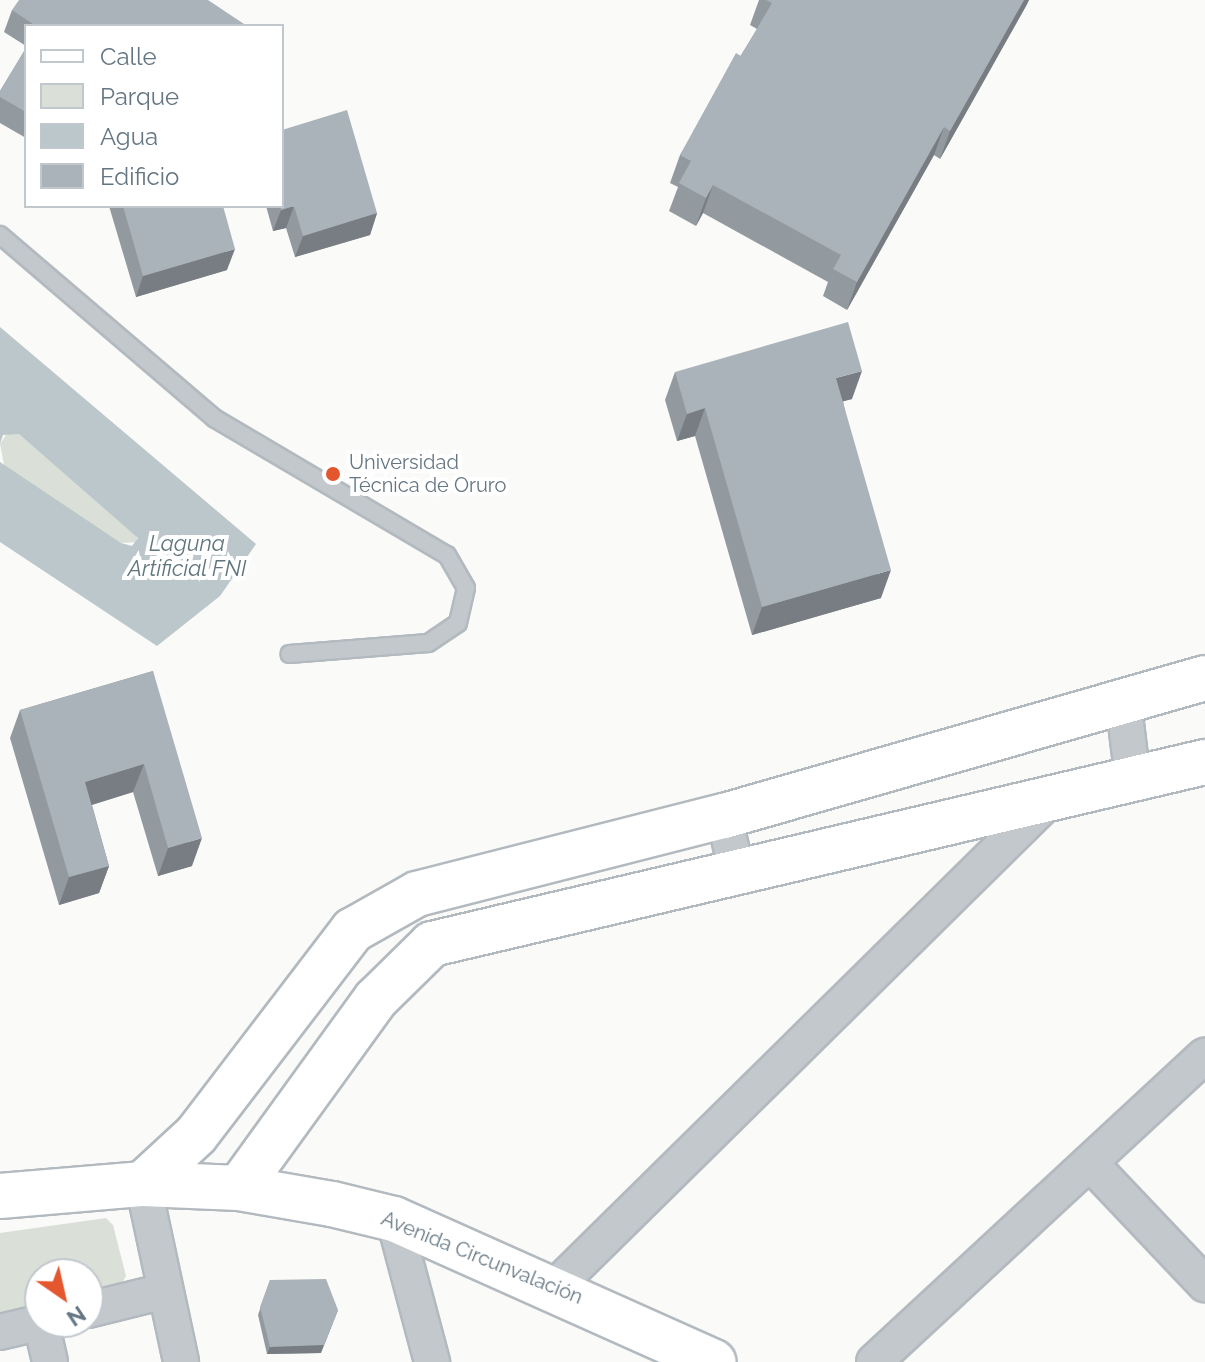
<!DOCTYPE html>
<meta charset="utf-8">
<style>
body{margin:0}
#map{position:relative;width:1205px;height:1362px;overflow:hidden;background:#fafaf8;font-family:Raleway,sans-serif}
div>[style]{position:absolute}
[style*='--x']{left:calc(var(--x)*1px);top:calc(var(--y)*1px);width:calc(var(--w)*1px);rotate:calc(var(--a)*1deg)}
.green>*{inset:0;background:#dadfd7}
.water>*{inset:0;background:#bbc7cb}
.roads{filter:drop-shadow(2px 0 #b3babf) drop-shadow(-2px 0 #b3babf) drop-shadow(0 2px #b3babf) drop-shadow(0 -2px #b3babf)}
.lane>*{height:16px;margin:-8px;padding:0 8px;transform-origin:8px;border-radius:8px;background:#c3c8cc}
.street>*{height:34px;margin:-17px;padding:0 17px;transform-origin:17px;border-radius:17px;background:#c3c8cc}
.secondary>*{height:44px;margin:-22px;padding:0 22px;transform-origin:22px;border-radius:22px;background:#fff}
.primary>*{height:44px;margin:-22px;padding:0 22px;transform-origin:22px;border-radius:22px;background:#fff}
.wall>*{inset:0;background:#929a9f}
.shaded-wall>*{inset:0;background:#777d82}
.building>*{inset:0;background:#aab3b9}
.dots>*{width:22px;height:22px;translate:-50% -50%;box-sizing:border-box;border:4px solid #fff;border-radius:50%}
span{translate:-50% -50%;white-space:nowrap;text-align:center;line-height:1.15;-webkit-text-stroke:8px #fff;paint-order:stroke}
.poi-label{font-size:20px;color:#657683}
.left{translate:0 -50%;text-align:left}
.street-label{font-size:20px;color:#657683}
.water-label{font-size:22px;color:#60757c;font-style:italic}
.legend{position:absolute;left:24px;top:24px;width:260px;height:184px;box-sizing:border-box;background:#fff;border:2px solid #c1c8cd;margin:0;padding:10px 14px;list-style:none;font-size:24px;color:#657683}
.legend li{display:flex;align-items:center;gap:16px;height:40px}
.legend b{width:40px;border:2px solid #c1c8cd}
.north{position:absolute;left:24px;top:1258px;width:80px;height:80px;box-sizing:border-box;background:#fff;border:2px solid #c1c8cd;border-radius:50%;rotate:146deg;font-size:22px;font-weight:700;line-height:32px;text-align:center;color:#657683}
.north::after{content:'';display:block;margin:auto;width:28px;height:36px;background:#e4572e;clip-path:polygon(50% 0,100% 100%,50% 72%,0 100%)}
</style>
<div id="map">
<div class="green">
<div style="clip-path:polygon(8px 432px,19px 434px,135px 530px,138px 542px,121px 543px,5px 470px,0 444px)"></div>
<div style="clip-path:polygon(106px 1218px,113px 1225px,126px 1276px,120px 1286px,88px 1295px,88px 1274px,40px 1274px,40px 1308px,0 1318px,0 1233px)"></div>
</div>
<div class="water">
<div style="clip-path:polygon(0 327px,256px 544px,220px 596px,157px 646px,0 542px,0 462px,121px 543px,132px 546px,138px 538px,19px 434px,3px 435px,0 444px)"></div>
</div>
<div class="roads">
<div class="lane">
<div style="--x:0;--y:235;--w:282;--a:40.5"></div>
<div style="--x:214;--y:418;--w:270;--a:30.5"></div>
<div style="--x:447;--y:555;--w:38;--a:60"></div>
<div style="--x:466;--y:588;--w:36;--a:103"></div>
<div style="--x:458;--y:623;--w:36;--a:146"></div>
<div style="--x:428;--y:643;--w:139;--a:175.5"></div>
</div>
<div class="street">
<div style="--x:1123;--y:699;--w:82;--a:83"></div>
<div style="--x:724;--y:816;--w:54;--a:77.2"></div>
<div style="--x:1091;--y:1164;--w:166;--a:46.5"></div>
<div style="--x:143;--y:1184;--w:182;--a:77.9"></div>
<div style="--x:394;--y:1219;--w:148;--a:75.1"></div>
<div style="--x:555;--y:1287;--w:691;--a:-44.59"></div>
<div style="--x:88;--y:1310;--w:78;--a:-14"></div>
<div style="--x:41;--y:1322;--w:41;--a:77.3"></div>
<div style="--x:0;--y:1332;--w:43;--a:-13.4"></div>
<div style="--x:874;--y:1362;--w:451;--a:-42.8"></div>
</div>
<div class="secondary">
<div style="--x:143;--y:1184;--w:72;--a:-42.8"></div>
<div style="--x:196;--y:1135;--w:258;--a:-52.6"></div>
<div style="--x:353;--y:930;--w:73;--a:-29.4"></div>
<div style="--x:417;--y:894;--w:317;--a:-14.3"></div>
<div style="--x:724;--y:816;--w:500;--a:-16.01"></div>
<div style="--x:239;--y:1188;--w:233;--a:-54.1"></div>
<div style="--x:376;--y:999;--w:78;--a:-44.5"></div>
<div style="--x:432;--y:944;--w:794;--a:-13.25"></div>
</div>
<div class="primary">
<div style="--x:0;--y:1196;--w:144;--a:-4.8"></div>
<div style="--x:143;--y:1184;--w:96;--a:2.4"></div>
<div style="--x:239;--y:1188;--w:94;--a:9.8"></div>
<div style="--x:332;--y:1204;--w:64;--a:13.6"></div>
<div style="--x:394;--y:1219;--w:350;--a:24.1"></div>
</div>
</div>
<div class="wall">
<div style="clip-path:polygon(759px 0,1029px 0,1026px 6px,940px 159px,934px 155px,847px 310px,823px 296px,828px 282px,703px 213px,696px 226px,669px 211px,678px 187px,670px 183px,680px 155px,757px 29px,750px 25px)"></div>
<div style="clip-path:polygon(12px 10px,247px 26px,26px 26px,26px 46px,4px 32px)"></div>
<div style="clip-path:polygon(26px 48px,26px 138px,0 123px,0 91px)"></div>
<div style="clip-path:polygon(109px 206px,223px 206px,227px 270px,136px 297px)"></div>
<div style="clip-path:polygon(266px 206px,282px 206px,377px 213px,370px 235px,295px 257px,286px 228px,273px 231px)"></div>
<div style="clip-path:polygon(675px 372px,852px 399px,843px 401px,881px 598px,752px 635px,695px 436px,677px 441px,665px 400px)"></div>
<div style="clip-path:polygon(153px 671px,192px 866px,158px 876px,133px 792px,92px 805px,109px 866px,99px 893px,59px 905px,10px 738px,20px 710px)"></div>
<div style="clip-path:polygon(270px 1280px,321px 1353px,267px 1354px,258px 1315px)"></div>
</div>
<div class="shaded-wall">
<div style="clip-path:polygon(1024px 0,1029px 0,1026px 6px,940px 159px,950px 131px)"></div>
<div style="clip-path:polygon(944px 127px,934px 155px,847px 310px,857px 282px)"></div>
<div style="clip-path:polygon(713px 185px,703px 213px,696px 226px,706px 198px)"></div>
<div style="clip-path:polygon(294px 206px,286px 228px,273px 231px,281px 210px)"></div>
<div style="clip-path:polygon(377px 213px,370px 235px,295px 257px,303px 236px)"></div>
<div style="clip-path:polygon(235px 249px,227px 270px,136px 297px,143px 276px)"></div>
<div style="clip-path:polygon(862px 371px,852px 399px,826px 406px,836px 378px)"></div>
<div style="clip-path:polygon(705px 408px,695px 436px,677px 441px,687px 414px)"></div>
<div style="clip-path:polygon(891px 570px,881px 598px,752px 635px,762px 607px)"></div>
<div style="clip-path:polygon(144px 764px,133px 792px,75px 810px,85px 782px)"></div>
<div style="clip-path:polygon(202px 838px,192px 866px,158px 876px,168px 848px)"></div>
<div style="clip-path:polygon(109px 866px,99px 893px,59px 905px,69px 877px)"></div>
<div style="clip-path:polygon(338px 1310px,321px 1353px,267px 1354px,270px 1347px)"></div>
</div>
<div class="building">
<div style="clip-path:polygon(19px 0,208px 0,247px 26px,36px 26px,12px 10px)"></div>
<div style="clip-path:polygon(766px 0,1024px 0,950px 131px,944px 127px,857px 282px,833px 269px,841px 255px,713px 185px,706px 198px,679px 183px,691px 161px,680px 155px,736px 53px,741px 56px,772px 3px)"></div>
<div style="clip-path:polygon(26px 48px,26px 112px,0 97px,0 91px)"></div>
<div style="clip-path:polygon(347px 110px,377px 213px,303px 236px,294px 206px,281px 210px,280px 206px,282px 206px,282px 130px)"></div>
<div style="clip-path:polygon(123px 206px,223px 206px,235px 249px,143px 276px)"></div>
<div style="clip-path:polygon(848px 322px,862px 371px,836px 378px,891px 570px,762px 607px,705px 408px,687px 414px,675px 372px)"></div>
<div style="clip-path:polygon(153px 671px,202px 838px,168px 848px,144px 764px,85px 782px,109px 866px,69px 877px,20px 710px)"></div>
<div style="clip-path:polygon(326px 1279px,338px 1310px,324px 1345px,270px 1347px,260px 1307px,270px 1280px)"></div>
</div>
<div class="dots">
<div style="left:333px;top:474px;background:#e4572e"></div>
</div>
<div class="poi-label">
<span class="left" style="left:349px;top:474px">Universidad<br>Técnica de Oruro</span>
</div>
<div class="street-label">
<span style="left:482px;top:1258px;rotate:22deg">Avenida Circunvalación</span>
</div>
<div class="water-label">
<span style="left:187px;top:556px">Laguna<br>Artificial FNI</span>
</div>
<ul class="legend">
<li><b style="height:10px;background:#fff"></b>Calle</li>
<li><b style="height:22px;background:#dadfd7"></b>Parque</li>
<li><b style="height:22px;background:#bbc7cb"></b>Agua</li>
<li><b style="height:22px;background:#aab3b9"></b>Edificio</li>
</ul>
<div class="north">N</div>
</div>
